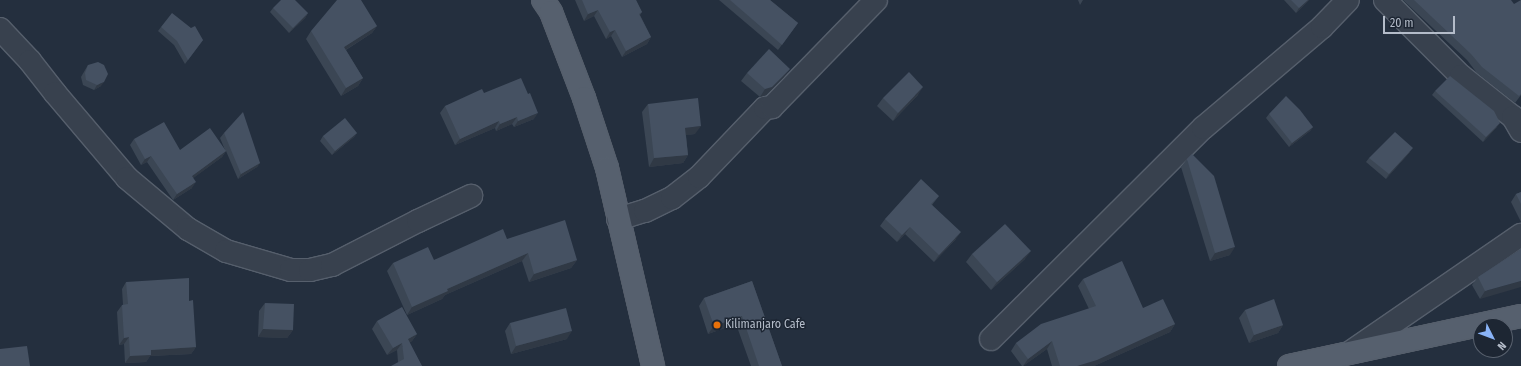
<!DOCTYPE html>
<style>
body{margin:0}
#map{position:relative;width:1521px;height:366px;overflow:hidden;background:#242f3e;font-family:"Fira Sans Condensed",sans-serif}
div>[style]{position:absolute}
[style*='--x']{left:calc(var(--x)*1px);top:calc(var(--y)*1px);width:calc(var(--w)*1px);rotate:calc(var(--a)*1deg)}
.roads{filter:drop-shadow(1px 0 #565f6c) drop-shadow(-1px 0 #565f6c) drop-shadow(0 1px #565f6c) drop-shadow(0 -1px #565f6c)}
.minor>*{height:22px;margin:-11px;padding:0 11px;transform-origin:11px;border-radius:11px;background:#38414e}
.major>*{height:22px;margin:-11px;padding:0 11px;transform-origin:11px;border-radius:11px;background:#56606e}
.wall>*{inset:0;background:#3b4654}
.shaded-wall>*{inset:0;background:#303945}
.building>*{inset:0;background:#455162}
.dots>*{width:11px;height:11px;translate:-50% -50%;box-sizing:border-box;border:2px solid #1d2633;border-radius:50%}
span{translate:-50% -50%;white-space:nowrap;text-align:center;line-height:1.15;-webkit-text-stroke:3px #1d2633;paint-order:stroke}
.poi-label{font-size:12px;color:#b4bcc9}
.left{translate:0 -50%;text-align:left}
.north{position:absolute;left:1473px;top:318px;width:40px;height:40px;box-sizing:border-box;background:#1d2633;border:1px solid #59626f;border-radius:50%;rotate:132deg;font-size:11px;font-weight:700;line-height:16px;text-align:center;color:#b4bcc9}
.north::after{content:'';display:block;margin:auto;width:14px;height:18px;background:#8ab4f8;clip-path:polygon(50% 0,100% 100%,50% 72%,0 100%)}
.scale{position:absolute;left:1383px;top:16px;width:72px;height:18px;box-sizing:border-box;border:2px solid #b4bcc9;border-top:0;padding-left:5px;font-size:12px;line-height:14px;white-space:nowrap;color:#b4bcc9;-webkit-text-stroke:3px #1d2633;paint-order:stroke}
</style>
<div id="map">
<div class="roads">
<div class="minor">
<div style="--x:1385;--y:0;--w:107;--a:45"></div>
<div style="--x:1461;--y:76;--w:66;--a:38.3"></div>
<div style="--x:1513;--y:117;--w:16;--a:60"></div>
<div style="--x:0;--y:29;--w:44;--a:46.8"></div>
<div style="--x:30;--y:61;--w:41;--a:52"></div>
<div style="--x:55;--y:93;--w:111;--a:49.7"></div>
<div style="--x:127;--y:178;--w:80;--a:39.9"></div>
<div style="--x:188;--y:229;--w:44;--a:30.1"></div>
<div style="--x:226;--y:251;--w:68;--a:16.3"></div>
<div style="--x:291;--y:270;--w:19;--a:0"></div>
<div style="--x:310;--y:270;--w:23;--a:-13"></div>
<div style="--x:332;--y:265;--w:97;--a:-27.1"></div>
<div style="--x:418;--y:221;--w:59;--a:-25.3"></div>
<div style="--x:618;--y:219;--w:28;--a:-17"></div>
<div style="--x:645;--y:211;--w:30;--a:-26"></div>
<div style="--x:672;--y:198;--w:34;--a:-38"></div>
<div style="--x:699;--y:177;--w:95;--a:-46.3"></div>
<div style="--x:765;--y:108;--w:7;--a:-8"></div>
<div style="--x:772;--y:107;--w:149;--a:-45.8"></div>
<div style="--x:991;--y:339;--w:299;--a:-44.9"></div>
<div style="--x:1203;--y:128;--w:156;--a:-40.3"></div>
<div style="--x:1322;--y:27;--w:37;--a:-46"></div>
<div style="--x:1352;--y:351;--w:205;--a:-34.5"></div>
</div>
<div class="major">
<div style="--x:543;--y:0;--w:14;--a:56"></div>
<div style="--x:551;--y:12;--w:92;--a:69"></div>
<div style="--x:584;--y:98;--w:74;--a:71.8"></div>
<div style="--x:607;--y:168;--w:203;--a:76.9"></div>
<div style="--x:1289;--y:366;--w:237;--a:-12.2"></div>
</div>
</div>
<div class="wall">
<div style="clip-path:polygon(575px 0,636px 0,642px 12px,640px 15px,651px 37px,647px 44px,622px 57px,611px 36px,606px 39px,594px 16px,584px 21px)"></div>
<div style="clip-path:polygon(719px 0,770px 0,798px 23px,778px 50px)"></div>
<div style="clip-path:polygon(1078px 0,1083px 0,1080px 5px)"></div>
<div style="clip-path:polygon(1284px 0,1309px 0,1296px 13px)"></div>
<div style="clip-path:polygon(1403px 0,1511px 0,1521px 95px,1515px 103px,1477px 73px,1467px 60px)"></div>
<div style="clip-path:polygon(273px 8px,308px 13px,305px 18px,289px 33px,270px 12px)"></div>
<div style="clip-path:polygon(377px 26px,372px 33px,346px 50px,363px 78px,358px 86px,341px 96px,306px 39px,311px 31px)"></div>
<div style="clip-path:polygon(161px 27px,203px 40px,185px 64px,174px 45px,158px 31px)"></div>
<div style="clip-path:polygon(88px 65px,101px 86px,94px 90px,83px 85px,81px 77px,85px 70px)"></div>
<div style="clip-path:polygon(747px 73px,784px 77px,766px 95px,760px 97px,741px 81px)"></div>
<div style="clip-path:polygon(1435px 91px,1497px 127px,1483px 142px,1432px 95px)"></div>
<div style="clip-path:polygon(484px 93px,534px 119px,514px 127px,512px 124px,496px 131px,495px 128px,455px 145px,440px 113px,445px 106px)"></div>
<div style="clip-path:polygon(918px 95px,893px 121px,877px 106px,883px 98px)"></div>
<div style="clip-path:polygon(648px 104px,695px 134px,686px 135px,688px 155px,683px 163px,649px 167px,642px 112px)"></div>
<div style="clip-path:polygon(1269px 114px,1313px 127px,1310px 131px,1289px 147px,1266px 118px)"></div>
<div style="clip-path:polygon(224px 133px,260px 163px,257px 167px,238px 179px,226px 151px,222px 157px,193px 178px,192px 188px,173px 200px,147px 162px,141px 165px,130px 145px,134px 139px,180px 150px,225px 150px,220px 138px)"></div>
<div style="clip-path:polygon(357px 133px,354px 137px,332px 155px,320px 141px,323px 136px)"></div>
<div style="clip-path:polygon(1410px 152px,1386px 179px,1366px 162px,1369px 158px)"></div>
<div style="clip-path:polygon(1187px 159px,1230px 255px,1210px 261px,1181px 167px)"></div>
<div style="clip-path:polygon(1521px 192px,1521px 222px,1511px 202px,1516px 194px)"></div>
<div style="clip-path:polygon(939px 196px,932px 205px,956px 239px,934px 262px,905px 234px,897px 242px,880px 226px,885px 219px)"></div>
<div style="clip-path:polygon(507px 239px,577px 260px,571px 268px,529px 282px,522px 261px,445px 295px,442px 299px,407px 315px,387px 271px,393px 263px,434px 260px)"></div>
<div style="clip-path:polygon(1521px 249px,1480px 299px,1472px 285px,1478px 277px)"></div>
<div style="clip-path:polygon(972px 254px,1025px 259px,991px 290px,966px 262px)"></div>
<div style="clip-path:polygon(1083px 279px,1175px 324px,1170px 332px,1094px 366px,1052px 366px,1047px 349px,1023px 366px,1022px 366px,1011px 351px,1016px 343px,1089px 309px,1078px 286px)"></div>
<div style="clip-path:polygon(752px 281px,782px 366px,751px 366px,736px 324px,708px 334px,699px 306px,704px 298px)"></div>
<div style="clip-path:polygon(126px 282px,189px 301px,196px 347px,191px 354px,150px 356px,146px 362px,125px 363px,124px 344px,119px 345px,117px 312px,122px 305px,123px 305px,122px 289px)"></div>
<div style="clip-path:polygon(265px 303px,293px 330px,287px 338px,258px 337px,259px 311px)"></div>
<div style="clip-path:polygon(1245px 310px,1283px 325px,1278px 333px,1249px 343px,1239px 318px)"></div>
<div style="clip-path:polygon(377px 321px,417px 334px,412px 341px,409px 343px,422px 366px,398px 362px,397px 350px,387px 355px,372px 329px)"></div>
<div style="clip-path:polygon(510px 323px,567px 339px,511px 354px,505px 331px)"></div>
</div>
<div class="shaded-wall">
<div style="clip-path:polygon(1308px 0,1309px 0,1296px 13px,1299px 8px)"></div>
<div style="clip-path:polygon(598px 10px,594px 16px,584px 21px,588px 14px)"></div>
<div style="clip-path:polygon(308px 13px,305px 18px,289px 33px,293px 28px)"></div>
<div style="clip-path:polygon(377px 26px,372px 33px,339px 54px,344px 47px)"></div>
<div style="clip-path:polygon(615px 30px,611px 36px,606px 39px,610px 32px)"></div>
<div style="clip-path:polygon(651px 37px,647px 44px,622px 57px,626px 51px)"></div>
<div style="clip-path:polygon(790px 69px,784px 77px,766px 95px,760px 97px,765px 89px)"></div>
<div style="clip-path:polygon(363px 78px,358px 86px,341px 96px,346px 88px)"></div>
<div style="clip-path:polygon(104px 82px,101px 86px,94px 90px,97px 85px)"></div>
<div style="clip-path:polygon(923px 87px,918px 95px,893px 121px,898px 113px)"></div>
<div style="clip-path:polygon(538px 113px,534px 119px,514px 127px,518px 121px)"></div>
<div style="clip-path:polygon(517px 117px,512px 124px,496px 131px,500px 124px)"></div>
<div style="clip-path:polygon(499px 121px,495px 128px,455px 145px,460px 139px)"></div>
<div style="clip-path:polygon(1500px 123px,1497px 127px,1483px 142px,1486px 137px)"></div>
<div style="clip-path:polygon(701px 126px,695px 134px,680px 136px,685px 128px)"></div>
<div style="clip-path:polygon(1313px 127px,1310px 131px,1289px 147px,1292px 143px)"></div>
<div style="clip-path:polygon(357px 133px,354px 137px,332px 155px,335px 151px)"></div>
<div style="clip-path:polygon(1413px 148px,1410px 152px,1386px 179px,1389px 174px)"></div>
<div style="clip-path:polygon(226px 151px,222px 157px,188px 182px,192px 176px)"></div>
<div style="clip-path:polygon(688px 155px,683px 163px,649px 167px,654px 158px)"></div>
<div style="clip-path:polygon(151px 156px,147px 162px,141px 165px,145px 159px)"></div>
<div style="clip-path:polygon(260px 163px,257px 167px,238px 179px,241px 174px)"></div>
<div style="clip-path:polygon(196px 182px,192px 188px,173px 200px,177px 194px)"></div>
<div style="clip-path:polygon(910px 227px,905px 234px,897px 242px,902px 235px)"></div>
<div style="clip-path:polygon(961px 232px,956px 239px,934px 262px,939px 255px)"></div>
<div style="clip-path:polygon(1235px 247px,1230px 255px,1210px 261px,1215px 253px)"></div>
<div style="clip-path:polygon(1031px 251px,1025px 259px,991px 290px,997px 282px)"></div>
<div style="clip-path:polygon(528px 253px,522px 261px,445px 295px,442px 299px,407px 315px,412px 307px,447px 289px)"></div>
<div style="clip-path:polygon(577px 260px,571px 268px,529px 282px,534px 274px)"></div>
<div style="clip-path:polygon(1521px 281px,1521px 287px,1480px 299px,1485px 291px)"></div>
<div style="clip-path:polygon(742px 316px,736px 324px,708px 334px,714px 326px)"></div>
<div style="clip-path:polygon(1175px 324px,1170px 332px,1094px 366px,1077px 366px)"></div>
<div style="clip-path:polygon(1283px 325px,1278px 333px,1249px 343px,1254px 335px)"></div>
<div style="clip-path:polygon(263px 329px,293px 330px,287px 338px,258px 337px)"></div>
<div style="clip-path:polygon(572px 331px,567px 339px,511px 354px,516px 346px)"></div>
<div style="clip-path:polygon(417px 334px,412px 341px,402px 347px,408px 339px)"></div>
<div style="clip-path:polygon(129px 337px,124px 344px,119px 345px,124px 338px)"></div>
<div style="clip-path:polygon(1052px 341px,1047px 349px,1023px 366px,1028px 359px)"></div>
<div style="clip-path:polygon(402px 343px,397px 350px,387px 355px,393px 348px)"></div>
<div style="clip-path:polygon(196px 347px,191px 354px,150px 356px,146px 362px,125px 363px,130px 356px,151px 350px)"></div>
</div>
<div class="building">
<div style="clip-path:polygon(281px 0,295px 0,308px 13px,293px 28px,273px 8px)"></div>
<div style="clip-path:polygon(337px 0,361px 0,377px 26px,344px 47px,363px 78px,346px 88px,311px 31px)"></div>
<div style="clip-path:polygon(582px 0,636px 0,642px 12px,639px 14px,651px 37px,626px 51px,615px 30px,610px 32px,598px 10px,588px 14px)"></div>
<div style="clip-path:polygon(730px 0,770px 0,798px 23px,782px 45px)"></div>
<div style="clip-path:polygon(1291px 0,1308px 0,1299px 8px)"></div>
<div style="clip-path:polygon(1414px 0,1511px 0,1514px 4px,1521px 0,1521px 94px,1519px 96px,1482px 67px,1471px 54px)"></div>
<div style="clip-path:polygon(172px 13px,191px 28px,195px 26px,203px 40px,188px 60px,177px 41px,161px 27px)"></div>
<div style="clip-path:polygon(769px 49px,790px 69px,772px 87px,765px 89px,747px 73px)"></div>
<div style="clip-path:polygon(98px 62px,104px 65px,108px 74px,104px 82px,97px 85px,86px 80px,85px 73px,88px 65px)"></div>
<div style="clip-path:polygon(909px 72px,923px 87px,898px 113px,883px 98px)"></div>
<div style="clip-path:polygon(1450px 76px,1494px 111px,1500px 123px,1486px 137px,1435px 91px)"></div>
<div style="clip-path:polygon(521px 78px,528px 94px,530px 93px,538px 113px,518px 121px,517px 117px,500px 124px,499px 121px,460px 139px,445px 106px,482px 89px,484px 93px)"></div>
<div style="clip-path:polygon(1286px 96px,1300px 110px,1313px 127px,1292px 143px,1269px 114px)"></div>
<div style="clip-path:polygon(698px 98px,701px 126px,685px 128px,688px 155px,654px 158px,648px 104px)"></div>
<div style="clip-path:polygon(243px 112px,260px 163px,241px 174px,224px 133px)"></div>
<div style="clip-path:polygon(345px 118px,357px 133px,335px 151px,323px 136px)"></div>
<div style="clip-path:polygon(164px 122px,180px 150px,210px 128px,226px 151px,192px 176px,196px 182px,177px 194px,151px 156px,145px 159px,134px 139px)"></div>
<div style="clip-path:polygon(1395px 132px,1413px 148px,1389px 174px,1369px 158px)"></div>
<div style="clip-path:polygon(1192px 154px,1214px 176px,1235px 247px,1215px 253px,1187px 159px)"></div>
<div style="clip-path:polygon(921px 179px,939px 196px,931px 204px,961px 232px,939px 255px,910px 227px,902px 235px,885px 219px)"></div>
<div style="clip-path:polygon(1521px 192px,1521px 204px,1516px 194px)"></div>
<div style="clip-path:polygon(565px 220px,577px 260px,534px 274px,528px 253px,447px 289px,448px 291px,412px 307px,393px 263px,428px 247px,434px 260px,503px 229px,507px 239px)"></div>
<div style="clip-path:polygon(1005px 224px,1031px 251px,997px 282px,972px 254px)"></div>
<div style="clip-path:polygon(1521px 249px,1521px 281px,1485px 291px,1478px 277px)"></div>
<div style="clip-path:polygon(1122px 261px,1143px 308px,1163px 299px,1175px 324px,1097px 360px,1077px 366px,1060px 366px,1052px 341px,1028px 359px,1016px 343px,1041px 324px,1096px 306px,1083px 279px)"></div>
<div style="clip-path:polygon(189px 278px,189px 301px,193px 300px,196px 347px,151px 350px,151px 355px,130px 356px,129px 337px,124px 338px,122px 305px,128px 304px,126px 282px)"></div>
<div style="clip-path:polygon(752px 281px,782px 366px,759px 366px,742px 316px,714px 326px,704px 298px)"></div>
<div style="clip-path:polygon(1274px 299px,1283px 325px,1254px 335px,1245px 310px)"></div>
<div style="clip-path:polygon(265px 303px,294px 304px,293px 330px,263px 329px)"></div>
<div style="clip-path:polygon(402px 307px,417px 334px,408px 339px,422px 366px,391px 366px,404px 359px,402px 343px,393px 348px,377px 321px)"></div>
<div style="clip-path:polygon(566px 308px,572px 331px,516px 346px,510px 323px)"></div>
<div style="clip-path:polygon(27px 346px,30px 366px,0 366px,0 349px)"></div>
</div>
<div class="dots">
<div style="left:717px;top:325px;background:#e8710a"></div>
</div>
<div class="poi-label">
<span class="left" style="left:725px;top:325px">Kilimanjaro Cafe</span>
</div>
<div class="north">N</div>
<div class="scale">20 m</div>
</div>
